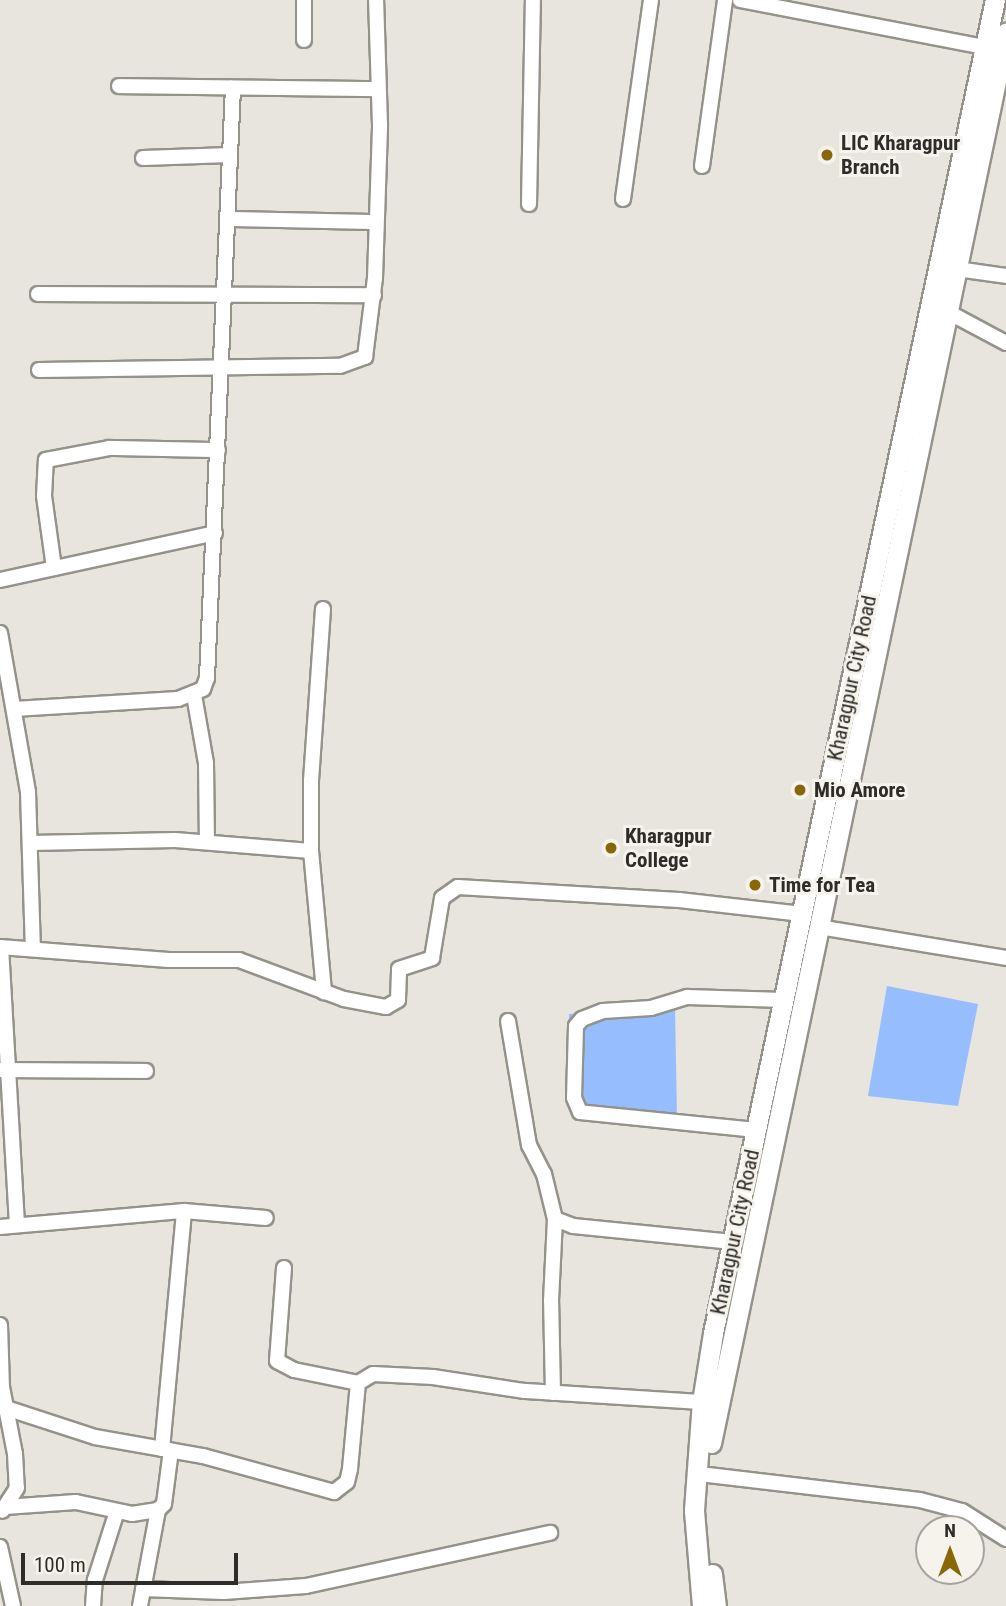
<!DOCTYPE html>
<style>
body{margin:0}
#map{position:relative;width:1006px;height:1606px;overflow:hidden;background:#e7e5de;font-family:"Roboto Condensed",sans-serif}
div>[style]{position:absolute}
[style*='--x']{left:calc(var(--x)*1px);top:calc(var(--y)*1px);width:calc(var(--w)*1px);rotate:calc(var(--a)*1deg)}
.water>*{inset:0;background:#96bdfe}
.roads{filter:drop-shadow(2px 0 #94928b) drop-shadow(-2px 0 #94928b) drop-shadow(0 2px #94928b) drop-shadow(0 -2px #94928b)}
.minor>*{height:14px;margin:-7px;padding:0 7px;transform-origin:7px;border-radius:7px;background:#fff}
.major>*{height:19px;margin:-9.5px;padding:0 9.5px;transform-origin:9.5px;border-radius:9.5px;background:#fff}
.dots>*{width:19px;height:19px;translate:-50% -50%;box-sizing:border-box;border:4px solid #f5f3eb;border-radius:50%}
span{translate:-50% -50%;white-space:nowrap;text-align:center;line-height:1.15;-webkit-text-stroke:6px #f5f3eb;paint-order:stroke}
.poi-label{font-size:21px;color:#2d2c29;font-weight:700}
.left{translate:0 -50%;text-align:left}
.street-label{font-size:21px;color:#2d2c29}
.north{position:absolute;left:915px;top:1515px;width:70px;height:70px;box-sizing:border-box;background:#f5f3eb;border:2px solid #a5a39d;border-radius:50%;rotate:0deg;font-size:19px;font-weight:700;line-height:28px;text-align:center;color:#2d2c29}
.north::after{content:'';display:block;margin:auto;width:24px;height:32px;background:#8a6706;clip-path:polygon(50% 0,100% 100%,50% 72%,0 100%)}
.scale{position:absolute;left:21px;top:1553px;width:217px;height:32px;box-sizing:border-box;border:4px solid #2d2c29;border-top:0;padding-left:9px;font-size:21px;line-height:24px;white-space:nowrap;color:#2d2c29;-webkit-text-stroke:5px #f5f3eb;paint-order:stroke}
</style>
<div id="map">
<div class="water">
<div style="clip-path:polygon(887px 986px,978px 1004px,958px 1106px,868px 1096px)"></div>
<div style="clip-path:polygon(675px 1009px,677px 1116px,572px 1114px,569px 1014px)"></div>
</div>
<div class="roads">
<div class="minor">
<div style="--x:304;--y:0;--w:40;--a:90"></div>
<div style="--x:740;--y:0;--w:249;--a:10.9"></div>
<div style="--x:119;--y:86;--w:259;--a:0.7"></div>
<div style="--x:143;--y:158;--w:87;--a:-2"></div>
<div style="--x:702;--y:166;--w:168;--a:-82.1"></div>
<div style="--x:623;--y:199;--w:201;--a:-82"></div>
<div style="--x:529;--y:204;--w:204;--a:-88.9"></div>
<div style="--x:228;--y:219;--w:148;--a:1.2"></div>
<div style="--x:957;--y:269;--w:49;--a:8.1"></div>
<div style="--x:38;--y:294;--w:336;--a:0.2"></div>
<div style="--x:948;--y:312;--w:66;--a:28.1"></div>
<div style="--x:39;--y:370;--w:301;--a:-0.8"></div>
<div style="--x:340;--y:366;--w:27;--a:-20"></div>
<div style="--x:365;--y:357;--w:80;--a:-82.8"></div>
<div style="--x:375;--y:278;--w:153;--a:-88.1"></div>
<div style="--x:380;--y:125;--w:125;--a:-91.8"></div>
<div style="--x:54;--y:568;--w:73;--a:-97.9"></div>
<div style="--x:44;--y:496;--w:36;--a:-87"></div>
<div style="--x:46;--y:460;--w:64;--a:-10.8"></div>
<div style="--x:109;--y:448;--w:109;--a:1.1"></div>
<div style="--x:0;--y:580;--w:220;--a:-12.3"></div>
<div style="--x:323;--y:609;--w:171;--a:94"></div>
<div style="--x:311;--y:780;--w:71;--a:90"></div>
<div style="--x:311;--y:851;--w:142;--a:84.7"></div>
<div style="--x:0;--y:633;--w:161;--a:80"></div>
<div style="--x:28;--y:792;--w:157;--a:88.2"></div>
<div style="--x:194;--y:695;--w:69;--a:80"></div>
<div style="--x:206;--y:763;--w:79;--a:89.3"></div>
<div style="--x:14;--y:709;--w:164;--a:-3.5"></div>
<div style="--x:178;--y:699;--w:27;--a:-22"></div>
<div style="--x:203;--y:689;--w:12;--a:-70"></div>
<div style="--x:207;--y:678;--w:591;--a:-87.48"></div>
<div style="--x:31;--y:843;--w:144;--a:-1.2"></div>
<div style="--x:175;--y:840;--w:136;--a:4.6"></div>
<div style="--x:819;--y:927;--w:190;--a:9.4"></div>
<div style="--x:0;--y:947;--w:169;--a:4.4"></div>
<div style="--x:169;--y:960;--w:70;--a:0"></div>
<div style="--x:239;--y:960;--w:112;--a:20.4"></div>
<div style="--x:344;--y:999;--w:43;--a:10.8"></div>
<div style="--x:386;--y:1007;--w:14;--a:-30"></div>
<div style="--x:398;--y:1000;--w:31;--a:-88"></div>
<div style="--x:399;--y:969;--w:35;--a:-18"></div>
<div style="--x:432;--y:958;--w:61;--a:-80.5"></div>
<div style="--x:442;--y:898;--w:19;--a:-35"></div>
<div style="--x:458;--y:887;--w:221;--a:3.4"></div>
<div style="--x:679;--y:900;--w:124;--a:6.5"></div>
<div style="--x:1;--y:947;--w:278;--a:86.7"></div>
<div style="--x:508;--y:1021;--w:126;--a:80.4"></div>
<div style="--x:529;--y:1145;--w:33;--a:63"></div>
<div style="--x:544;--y:1174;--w:46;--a:76.3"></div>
<div style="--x:555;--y:1219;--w:19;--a:21"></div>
<div style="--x:573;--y:1226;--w:161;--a:5.7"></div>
<div style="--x:0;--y:1070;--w:146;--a:0.4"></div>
<div style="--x:756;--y:1130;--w:177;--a:-174.2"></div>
<div style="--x:580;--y:1112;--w:15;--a:-113"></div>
<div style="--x:574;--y:1098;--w:72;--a:-88.4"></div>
<div style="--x:576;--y:1026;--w:9;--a:-49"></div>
<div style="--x:582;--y:1019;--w:22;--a:-21"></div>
<div style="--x:603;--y:1011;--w:48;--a:-3.6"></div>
<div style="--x:651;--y:1008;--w:38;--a:-17"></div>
<div style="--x:687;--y:997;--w:97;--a:1.8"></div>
<div style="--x:0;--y:1227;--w:185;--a:-5"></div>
<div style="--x:184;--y:1211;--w:82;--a:4.9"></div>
<div style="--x:284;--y:1268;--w:93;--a:94.3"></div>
<div style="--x:277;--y:1361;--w:19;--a:28"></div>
<div style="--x:294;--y:1370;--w:65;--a:11.5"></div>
<div style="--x:0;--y:1325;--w:62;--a:88.2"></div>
<div style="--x:2;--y:1387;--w:68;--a:79"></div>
<div style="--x:15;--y:1454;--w:34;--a:87"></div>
<div style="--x:17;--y:1488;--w:27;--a:123"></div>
<div style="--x:553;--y:1393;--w:92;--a:-91.2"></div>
<div style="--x:551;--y:1301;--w:82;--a:-87.2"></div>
<div style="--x:6;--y:1408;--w:94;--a:18"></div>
<div style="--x:95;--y:1437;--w:110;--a:10"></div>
<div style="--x:203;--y:1456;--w:136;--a:15.4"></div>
<div style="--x:334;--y:1492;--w:16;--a:-38"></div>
<div style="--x:347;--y:1482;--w:13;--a:-77"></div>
<div style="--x:350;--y:1469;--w:86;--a:-84.7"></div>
<div style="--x:358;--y:1383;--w:17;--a:-31"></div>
<div style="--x:373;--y:1374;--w:60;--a:2.9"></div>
<div style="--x:433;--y:1377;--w:93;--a:8.7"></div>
<div style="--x:525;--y:1391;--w:177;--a:3.6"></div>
<div style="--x:162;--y:1449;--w:239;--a:-84.7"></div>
<div style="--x:708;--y:1475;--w:213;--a:6.7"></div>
<div style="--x:920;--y:1500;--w:43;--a:14.7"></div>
<div style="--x:962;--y:1511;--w:52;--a:32.5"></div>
<div style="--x:5;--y:1507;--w:71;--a:-4"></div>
<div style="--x:76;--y:1502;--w:57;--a:12.1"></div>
<div style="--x:132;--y:1514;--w:26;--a:-9"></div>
<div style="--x:158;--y:1510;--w:8;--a:-45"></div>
<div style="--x:164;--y:1504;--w:54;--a:-82.6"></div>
<div style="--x:0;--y:1547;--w:60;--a:77.6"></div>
<div style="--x:143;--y:1589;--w:81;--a:2.1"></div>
<div style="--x:224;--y:1592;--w:82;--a:-4.2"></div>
<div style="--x:306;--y:1586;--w:250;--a:-12.3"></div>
<div style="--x:93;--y:1606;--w:26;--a:-86"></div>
<div style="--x:95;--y:1580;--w:72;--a:-72.3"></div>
<div style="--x:140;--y:1606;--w:98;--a:-79.4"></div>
</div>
<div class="major">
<div style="--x:711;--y:1443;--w:1441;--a:-78.18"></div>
<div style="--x:712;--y:1574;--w:32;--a:83"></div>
<div style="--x:702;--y:1606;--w:96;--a:-94.8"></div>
<div style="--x:694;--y:1510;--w:108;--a:-85.8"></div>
<div style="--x:702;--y:1402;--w:70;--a:-80.9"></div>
<div style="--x:713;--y:1333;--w:1363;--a:-78.06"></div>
</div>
</div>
<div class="dots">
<div style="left:827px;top:155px;background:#8a6706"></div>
<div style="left:800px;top:790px;background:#8a6706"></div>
<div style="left:611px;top:848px;background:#8a6706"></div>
<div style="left:755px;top:885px;background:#8a6706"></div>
</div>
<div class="poi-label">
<span class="left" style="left:841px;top:155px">LIC Kharagpur<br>Branch</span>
<span class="left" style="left:814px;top:790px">Mio Amore</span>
<span class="left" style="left:625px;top:848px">Kharagpur<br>College</span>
<span class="left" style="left:769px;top:885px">Time for Tea</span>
</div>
<div class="street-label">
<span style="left:852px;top:678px;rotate:-78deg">Kharagpur City Road</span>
<span style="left:735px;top:1232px;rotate:-78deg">Kharagpur City Road</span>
</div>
<div class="north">N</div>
<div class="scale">100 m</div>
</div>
